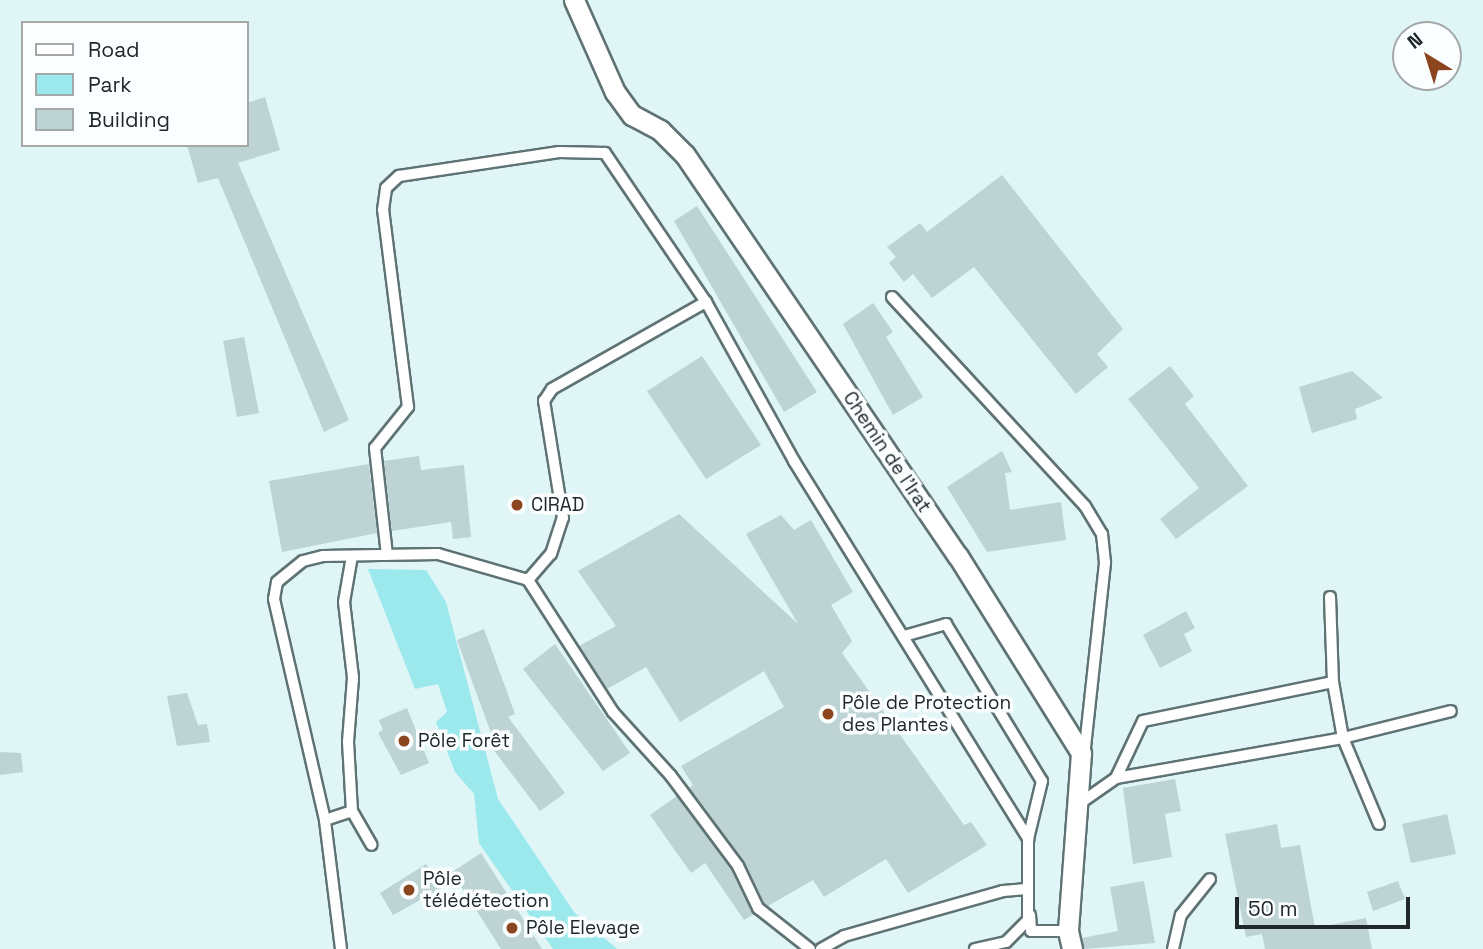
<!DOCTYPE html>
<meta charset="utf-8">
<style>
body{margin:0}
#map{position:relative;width:1483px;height:949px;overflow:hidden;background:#dff5f6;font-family:"Space Grotesk",sans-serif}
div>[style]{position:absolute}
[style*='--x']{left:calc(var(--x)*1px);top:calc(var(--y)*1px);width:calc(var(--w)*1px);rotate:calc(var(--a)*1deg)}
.green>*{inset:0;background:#9be9ec}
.building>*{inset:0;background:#bdd3d4}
.roads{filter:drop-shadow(2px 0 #5f7374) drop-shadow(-2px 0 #5f7374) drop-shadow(0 2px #5f7374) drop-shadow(0 -2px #5f7374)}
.service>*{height:10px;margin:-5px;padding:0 5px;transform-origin:5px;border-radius:5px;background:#fff}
.minor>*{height:19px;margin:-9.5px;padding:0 9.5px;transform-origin:9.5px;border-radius:9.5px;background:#fff}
.dots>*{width:19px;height:19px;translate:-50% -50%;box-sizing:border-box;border:4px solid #fafefe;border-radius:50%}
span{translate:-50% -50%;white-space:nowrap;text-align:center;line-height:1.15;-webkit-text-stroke:7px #fafefe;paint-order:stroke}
.street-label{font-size:19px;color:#202829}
.poi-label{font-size:19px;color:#202829}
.left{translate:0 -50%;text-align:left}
.legend{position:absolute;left:21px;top:21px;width:228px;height:126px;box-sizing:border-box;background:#fafefe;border:2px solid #a3a8a9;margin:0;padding:9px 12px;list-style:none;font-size:21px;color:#202829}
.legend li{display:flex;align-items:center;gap:14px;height:35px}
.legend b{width:35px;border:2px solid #a3a8a9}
.north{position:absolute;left:1392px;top:21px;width:70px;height:70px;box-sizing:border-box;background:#fafefe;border:2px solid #a3a8a9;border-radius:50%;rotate:322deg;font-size:19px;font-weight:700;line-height:28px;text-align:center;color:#202829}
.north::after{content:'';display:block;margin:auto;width:24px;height:32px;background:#8c461f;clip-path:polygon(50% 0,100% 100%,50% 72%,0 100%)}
.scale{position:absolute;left:1235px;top:897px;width:175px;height:32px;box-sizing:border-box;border:4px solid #202829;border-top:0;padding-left:9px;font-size:21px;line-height:24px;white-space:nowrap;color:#202829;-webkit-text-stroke:5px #fafefe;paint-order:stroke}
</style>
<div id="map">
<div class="green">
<div style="clip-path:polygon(368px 569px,426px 570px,446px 602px,498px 799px,574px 912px,617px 949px,553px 949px,479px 843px,474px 794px,455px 772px,436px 722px,447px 712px,438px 684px,415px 689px)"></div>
</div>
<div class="building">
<div style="clip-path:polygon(265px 97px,280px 150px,238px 163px,349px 420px,324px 432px,218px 178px,198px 183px,187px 145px,247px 145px,247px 103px)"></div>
<div style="clip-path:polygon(1002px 175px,1123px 329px,1097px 354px,1108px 367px,1076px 394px,974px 267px,932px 298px,913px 274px,904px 282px,889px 263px,896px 257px,887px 247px,920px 223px,927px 232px)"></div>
<div style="clip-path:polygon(697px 206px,817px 392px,784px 412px,674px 221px)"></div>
<div style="clip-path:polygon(873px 303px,893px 332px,886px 337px,923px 397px,893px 415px,843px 324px)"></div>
<div style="clip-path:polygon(244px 337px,259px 413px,237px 417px,223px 341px)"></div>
<div style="clip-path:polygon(702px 356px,761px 445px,706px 479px,647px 391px)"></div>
<div style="clip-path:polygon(1170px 366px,1194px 396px,1185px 404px,1248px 486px,1176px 539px,1160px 519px,1199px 488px,1128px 399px)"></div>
<div style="clip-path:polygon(1352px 371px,1383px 398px,1355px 409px,1357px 419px,1312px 433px,1299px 387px)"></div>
<div style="clip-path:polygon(1002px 451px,1012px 472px,1005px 473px,1010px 510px,1061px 502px,1066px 540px,987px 552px,947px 487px)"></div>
<div style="clip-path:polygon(419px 456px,421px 470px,464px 465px,471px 537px,453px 539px,451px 522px,392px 531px,384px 461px)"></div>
<div style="clip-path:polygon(369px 464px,377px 533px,282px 552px,269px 481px)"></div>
<div style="clip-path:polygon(679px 514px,798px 624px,746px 534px,781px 515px,794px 530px,811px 520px,853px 592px,831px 605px,852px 641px,842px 653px,964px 825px,971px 822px,987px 845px,908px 893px,886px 859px,824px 897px,813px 880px,768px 906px,764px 903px,744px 862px,689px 788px,693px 785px,681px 766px,784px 707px,764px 671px,680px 722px,646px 667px,607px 689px,579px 646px,616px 626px,578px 571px)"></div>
<div style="clip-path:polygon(1186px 611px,1195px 628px,1184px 634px,1192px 651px,1160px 668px,1143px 635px)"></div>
<div style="clip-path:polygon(484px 629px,515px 714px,508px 717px,565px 793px,540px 811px,486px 740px,492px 736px,457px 640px)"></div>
<div style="clip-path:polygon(555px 644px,630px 753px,603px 771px,523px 669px)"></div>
<div style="clip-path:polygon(187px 693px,198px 725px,207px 724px,210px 742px,177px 746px,167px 696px)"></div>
<div style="clip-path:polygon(407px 708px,429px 763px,401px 775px,378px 733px,383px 730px,379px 720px)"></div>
<div style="clip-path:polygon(0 752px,21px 753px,23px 772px,0 775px)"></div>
<div style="clip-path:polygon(1175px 779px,1181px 811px,1165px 814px,1172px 857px,1133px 864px,1123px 788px)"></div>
<div style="clip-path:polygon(677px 796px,732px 870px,754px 914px,744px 920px,705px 863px,691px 873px,650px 815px)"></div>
<div style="clip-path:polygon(1447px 814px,1456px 854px,1411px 863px,1402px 824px)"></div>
<div style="clip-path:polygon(1277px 824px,1281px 848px,1300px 845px,1315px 928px,1366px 918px,1372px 949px,1265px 949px,1262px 934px,1246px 937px,1225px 834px)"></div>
<div style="clip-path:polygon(481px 853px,506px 892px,542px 949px,501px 949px,452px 872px)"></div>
<div style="clip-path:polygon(426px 864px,442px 888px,393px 915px,380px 893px)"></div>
<div style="clip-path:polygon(1144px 881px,1155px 943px,1084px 949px,1082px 938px,1118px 931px,1110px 887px)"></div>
<div style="clip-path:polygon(1398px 881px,1405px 899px,1373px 911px,1367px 892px)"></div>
</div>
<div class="roads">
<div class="service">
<div style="--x:892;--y:297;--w:284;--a:47.3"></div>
<div style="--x:1085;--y:506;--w:33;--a:59"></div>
<div style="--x:1102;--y:534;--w:29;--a:84"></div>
<div style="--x:1105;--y:563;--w:193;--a:96.2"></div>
<div style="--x:387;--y:555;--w:108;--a:-96.4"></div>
<div style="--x:375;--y:448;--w:53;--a:-51.2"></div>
<div style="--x:408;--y:407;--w:199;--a:-97.2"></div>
<div style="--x:383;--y:210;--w:22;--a:-82"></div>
<div style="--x:386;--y:188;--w:18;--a:-43"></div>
<div style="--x:399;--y:176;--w:162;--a:-8.5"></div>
<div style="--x:559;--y:152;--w:46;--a:1.2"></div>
<div style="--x:605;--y:153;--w:180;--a:55.9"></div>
<div style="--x:706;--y:302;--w:182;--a:61"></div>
<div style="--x:794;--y:461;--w:445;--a:58.2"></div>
<div style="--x:352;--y:556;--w:47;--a:99.9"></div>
<div style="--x:344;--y:602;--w:77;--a:83.2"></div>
<div style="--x:353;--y:678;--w:64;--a:94.5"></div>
<div style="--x:348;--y:742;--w:69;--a:86.7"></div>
<div style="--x:528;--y:580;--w:35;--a:-49"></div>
<div style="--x:551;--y:554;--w:38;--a:-72"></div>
<div style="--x:563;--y:518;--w:119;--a:-99.2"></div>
<div style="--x:544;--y:401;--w:14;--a:-56"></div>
<div style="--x:552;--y:389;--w:177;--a:-29.5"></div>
<div style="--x:1330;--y:597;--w:85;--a:88"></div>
<div style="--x:1333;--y:682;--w:57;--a:79.9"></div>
<div style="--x:1343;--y:738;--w:93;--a:67.3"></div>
<div style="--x:904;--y:636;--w:44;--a:-15.9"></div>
<div style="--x:946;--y:624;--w:184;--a:58.6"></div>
<div style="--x:1042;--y:781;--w:60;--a:103.6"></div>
<div style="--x:1028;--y:839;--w:81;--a:90"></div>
<div style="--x:1028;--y:920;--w:31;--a:135"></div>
<div style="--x:1006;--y:942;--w:32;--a:167"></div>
<div style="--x:1116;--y:778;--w:230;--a:-10"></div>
<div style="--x:1343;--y:738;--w:111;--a:-14"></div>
<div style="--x:1079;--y:804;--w:45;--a:-35.1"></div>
<div style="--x:1116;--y:778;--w:63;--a:-64.7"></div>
<div style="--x:1143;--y:721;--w:194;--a:-11.6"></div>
<div style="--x:325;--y:820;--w:28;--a:-18"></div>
<div style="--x:352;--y:811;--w:39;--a:60"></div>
<div style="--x:1030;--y:915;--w:16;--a:86"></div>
<div style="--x:1031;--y:931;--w:37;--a:0"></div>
<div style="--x:341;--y:949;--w:130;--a:-97.1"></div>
<div style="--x:325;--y:820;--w:227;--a:-103"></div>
<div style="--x:274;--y:599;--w:17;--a:-80"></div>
<div style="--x:277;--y:582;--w:33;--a:-39"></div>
<div style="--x:303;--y:561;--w:21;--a:-14"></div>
<div style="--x:323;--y:556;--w:115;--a:-1"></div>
<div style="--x:438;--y:554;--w:94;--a:16.1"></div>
<div style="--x:528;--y:580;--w:157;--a:57.2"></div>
<div style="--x:613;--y:712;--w:86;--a:47.8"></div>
<div style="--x:671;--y:776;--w:112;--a:53.3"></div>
<div style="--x:738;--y:866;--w:47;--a:64.5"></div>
<div style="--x:758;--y:908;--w:66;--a:38.3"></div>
<div style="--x:821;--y:949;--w:26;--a:-29"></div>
<div style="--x:844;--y:936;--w:165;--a:-15.8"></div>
<div style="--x:1003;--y:891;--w:24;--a:-5"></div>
<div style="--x:1173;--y:949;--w:35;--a:-77"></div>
<div style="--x:1181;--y:915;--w:46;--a:-51.1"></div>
</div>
<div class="minor">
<div style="--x:574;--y:0;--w:101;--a:66"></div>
<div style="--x:615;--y:92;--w:29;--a:54"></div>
<div style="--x:632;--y:115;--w:32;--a:28"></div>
<div style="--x:660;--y:130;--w:35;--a:45"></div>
<div style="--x:685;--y:155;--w:485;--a:55.8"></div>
<div style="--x:958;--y:556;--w:232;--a:58"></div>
<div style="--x:1081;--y:753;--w:178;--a:94.2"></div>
<div style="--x:1068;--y:931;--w:18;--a:77"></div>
</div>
</div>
<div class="dots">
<div style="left:517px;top:505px;background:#8c461f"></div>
<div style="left:828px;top:714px;background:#8c461f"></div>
<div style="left:404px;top:741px;background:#8c461f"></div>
<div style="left:409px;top:890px;background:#8c461f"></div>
<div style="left:512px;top:928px;background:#8c461f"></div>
</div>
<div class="street-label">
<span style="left:887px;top:452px;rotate:56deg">Chemin de l'Irat</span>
</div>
<div class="poi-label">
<span class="left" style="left:531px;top:505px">CIRAD</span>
<span class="left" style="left:842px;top:714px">Pôle de Protection<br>des Plantes</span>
<span class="left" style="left:418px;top:741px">Pôle Forêt</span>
<span class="left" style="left:423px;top:890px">Pôle<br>télédétection</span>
<span class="left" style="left:526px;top:928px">Pôle Elevage</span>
</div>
<ul class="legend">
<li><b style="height:9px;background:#fff"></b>Road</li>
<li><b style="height:19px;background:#9be9ec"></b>Park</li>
<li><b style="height:19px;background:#bdd3d4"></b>Building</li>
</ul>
<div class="north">N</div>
<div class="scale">50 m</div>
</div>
